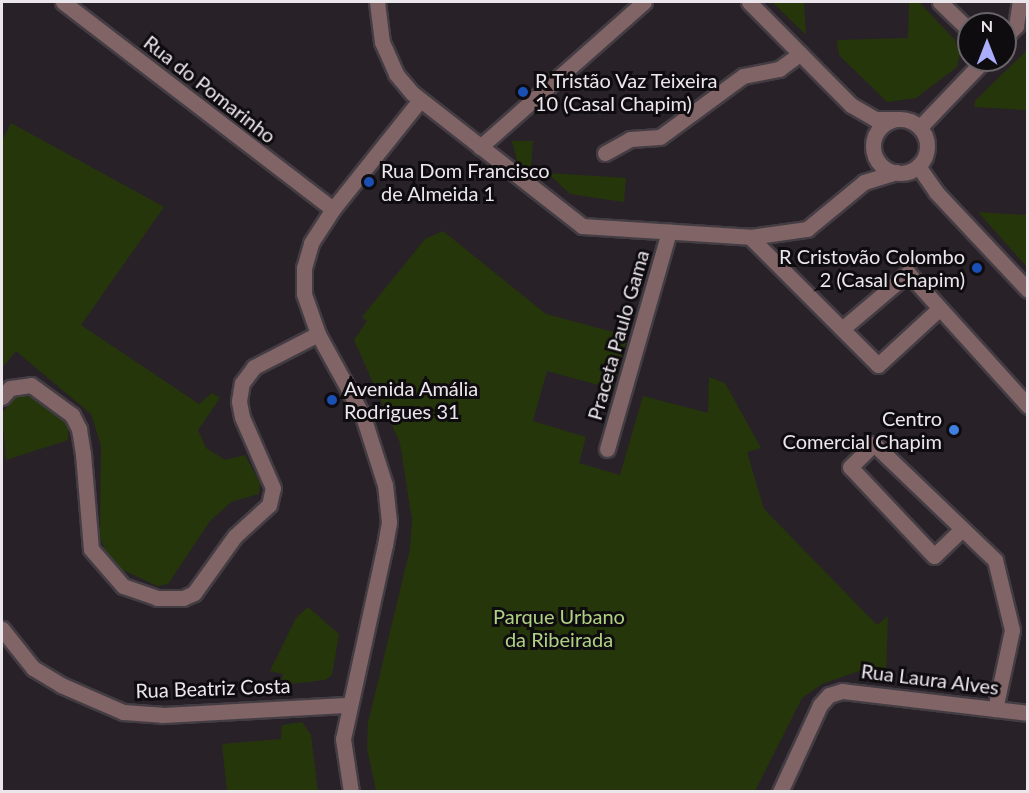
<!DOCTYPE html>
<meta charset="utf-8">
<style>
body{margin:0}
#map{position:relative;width:1029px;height:793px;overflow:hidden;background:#282128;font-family:Lato,sans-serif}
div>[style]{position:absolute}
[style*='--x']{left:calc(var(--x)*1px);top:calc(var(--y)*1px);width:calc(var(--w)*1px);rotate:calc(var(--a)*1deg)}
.green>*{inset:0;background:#26360b}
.roads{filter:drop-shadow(2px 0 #433d43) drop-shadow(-2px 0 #433d43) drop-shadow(0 2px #433d43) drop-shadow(0 -2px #433d43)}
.minor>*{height:15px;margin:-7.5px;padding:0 7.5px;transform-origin:7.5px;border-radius:7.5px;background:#806466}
.minor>.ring{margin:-7.5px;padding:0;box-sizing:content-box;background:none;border:15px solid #806466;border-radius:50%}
.dots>*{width:16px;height:16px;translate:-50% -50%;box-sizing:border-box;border:3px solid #0f0c0f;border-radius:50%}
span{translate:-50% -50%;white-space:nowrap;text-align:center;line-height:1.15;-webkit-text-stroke:6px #0f0c0f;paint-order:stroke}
.poi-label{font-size:20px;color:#ebe6eb}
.left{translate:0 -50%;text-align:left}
.right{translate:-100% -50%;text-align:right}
.street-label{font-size:20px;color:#ebe6eb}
.park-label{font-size:20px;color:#b0d183}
.frame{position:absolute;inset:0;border:3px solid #ebe6eb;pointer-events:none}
.north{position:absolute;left:957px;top:12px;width:60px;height:60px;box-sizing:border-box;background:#0f0c0f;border:2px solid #676367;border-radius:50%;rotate:0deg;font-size:16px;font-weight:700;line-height:24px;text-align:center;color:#ebe6eb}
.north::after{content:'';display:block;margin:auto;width:21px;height:27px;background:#abaffb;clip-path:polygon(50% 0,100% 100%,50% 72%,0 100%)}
</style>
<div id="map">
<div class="green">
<div style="clip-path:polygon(772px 2px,804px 2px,806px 35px)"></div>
<div style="clip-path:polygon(909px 3px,920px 3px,954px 39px,960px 54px,957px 67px,916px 98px,887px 102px,839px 55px,837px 40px,908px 38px)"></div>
<div style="clip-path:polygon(1027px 50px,1027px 110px,974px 107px,975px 101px)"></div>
<div style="clip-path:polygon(11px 123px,164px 207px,81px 325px,199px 404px,212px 393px,220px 398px,198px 430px,206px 448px,225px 460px,245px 455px,260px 483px,259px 494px,231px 502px,210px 521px,168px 584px,157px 586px,121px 569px,105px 550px,100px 536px,101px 445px,91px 414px,16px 351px,2px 368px,2px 141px)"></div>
<div style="clip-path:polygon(512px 141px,533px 141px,531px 167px,521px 167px,517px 161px)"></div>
<div style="clip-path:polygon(548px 173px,626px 178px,624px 202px,570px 194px)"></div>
<div style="clip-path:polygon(978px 212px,1027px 215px,1027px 267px)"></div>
<div style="clip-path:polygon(443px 231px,546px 314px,628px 336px,613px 389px,547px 371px,533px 421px,586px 437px,579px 463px,620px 475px,643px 396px,708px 413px,709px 377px,725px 383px,761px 448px,747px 452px,764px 509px,877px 625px,888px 616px,886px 672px,865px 669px,822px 684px,802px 698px,755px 791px,376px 791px,367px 748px,368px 723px,410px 549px,412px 520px,400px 443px,354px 340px,367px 321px,362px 317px,425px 239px)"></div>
<div style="clip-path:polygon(20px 393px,31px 396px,68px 423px,68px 440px,6px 460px,2px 413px)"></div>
<div style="clip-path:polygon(308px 607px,339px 634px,332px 675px,325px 680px,280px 685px,283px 674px,270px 671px,296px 618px)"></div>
<div style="clip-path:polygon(302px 722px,311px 735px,318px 791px,227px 791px,222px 744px,281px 739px,282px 725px)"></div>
</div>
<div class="roads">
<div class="minor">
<div style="--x:63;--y:2;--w:340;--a:37.5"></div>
<div style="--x:377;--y:2;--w:40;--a:82.9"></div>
<div style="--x:382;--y:42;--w:35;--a:66"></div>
<div style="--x:396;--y:74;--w:25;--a:50"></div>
<div style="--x:412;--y:93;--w:216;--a:38"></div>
<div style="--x:582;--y:226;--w:168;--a:3.7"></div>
<div style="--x:750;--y:237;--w:58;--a:-8"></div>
<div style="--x:807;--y:229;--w:74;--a:-39.5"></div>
<div style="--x:864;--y:182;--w:34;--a:-17"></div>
<div style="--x:749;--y:2;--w:145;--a:45.3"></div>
<div style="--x:851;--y:105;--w:28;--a:30"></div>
<div style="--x:875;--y:119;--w:23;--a:0"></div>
<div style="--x:940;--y:2;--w:40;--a:44"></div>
<div style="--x:1005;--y:37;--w:16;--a:-45"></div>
<div style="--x:1016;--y:26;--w:24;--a:-81"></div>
<div class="ring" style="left:873px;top:119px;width:39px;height:39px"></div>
<div style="--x:920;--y:127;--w:93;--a:-46.3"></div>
<div style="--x:480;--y:147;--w:219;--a:-41.5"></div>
<div style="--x:605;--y:153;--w:29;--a:-29"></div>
<div style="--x:630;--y:139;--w:30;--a:-4"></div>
<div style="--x:660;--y:137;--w:103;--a:-36.3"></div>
<div style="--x:743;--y:76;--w:37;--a:-11"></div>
<div style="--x:779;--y:69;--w:26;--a:-36"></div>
<div style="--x:918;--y:166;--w:32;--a:55"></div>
<div style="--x:936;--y:192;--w:134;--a:46.8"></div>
<div style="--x:750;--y:237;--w:181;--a:45"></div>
<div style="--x:878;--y:365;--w:83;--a:-42.6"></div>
<div style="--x:842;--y:329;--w:87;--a:-40.3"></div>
<div style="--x:908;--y:273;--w:179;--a:47.9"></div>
<div style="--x:2;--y:397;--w:12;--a:-48"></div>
<div style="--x:10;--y:388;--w:21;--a:-8"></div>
<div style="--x:31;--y:385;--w:51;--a:36.2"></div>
<div style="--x:72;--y:415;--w:16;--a:63"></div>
<div style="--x:79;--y:429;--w:25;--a:81"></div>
<div style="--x:83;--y:454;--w:95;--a:85.2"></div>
<div style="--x:91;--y:549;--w:49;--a:49.1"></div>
<div style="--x:123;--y:586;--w:36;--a:19"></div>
<div style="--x:157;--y:598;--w:26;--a:0"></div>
<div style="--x:183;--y:598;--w:12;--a:-24"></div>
<div style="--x:194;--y:593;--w:70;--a:-54.3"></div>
<div style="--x:235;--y:536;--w:46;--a:-42.4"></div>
<div style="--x:269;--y:505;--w:17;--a:-77"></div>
<div style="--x:273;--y:488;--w:77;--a:-113.6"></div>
<div style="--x:242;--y:417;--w:16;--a:-101"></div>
<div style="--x:239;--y:401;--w:18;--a:-81"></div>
<div style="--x:242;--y:383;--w:20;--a:-53"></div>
<div style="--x:254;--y:367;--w:72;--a:-27.3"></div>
<div style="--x:607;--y:449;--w:226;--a:-74.1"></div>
<div style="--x:961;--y:530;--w:37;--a:136"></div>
<div style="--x:934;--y:556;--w:122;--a:-133.3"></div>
<div style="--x:850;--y:467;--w:33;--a:-44"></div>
<div style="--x:874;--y:444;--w:168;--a:43.8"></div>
<div style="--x:995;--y:560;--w:72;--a:76.3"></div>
<div style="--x:1012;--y:630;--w:81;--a:102.1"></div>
<div style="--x:2;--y:629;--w:50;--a:51.5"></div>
<div style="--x:33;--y:668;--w:33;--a:31"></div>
<div style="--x:61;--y:685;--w:68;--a:23.5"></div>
<div style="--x:123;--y:712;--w:39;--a:4"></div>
<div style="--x:162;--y:715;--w:185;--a:-3.1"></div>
<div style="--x:351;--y:792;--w:54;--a:-98.6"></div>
<div style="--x:343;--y:739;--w:198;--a:-77.8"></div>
<div style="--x:385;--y:545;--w:23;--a:-80"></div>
<div style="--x:389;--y:522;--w:37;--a:-96"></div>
<div style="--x:385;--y:485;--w:72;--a:-107.7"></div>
<div style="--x:363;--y:416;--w:94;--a:-118.8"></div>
<div style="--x:318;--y:334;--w:42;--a:-109.3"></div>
<div style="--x:304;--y:294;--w:26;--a:-90"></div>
<div style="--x:304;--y:268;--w:26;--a:-74"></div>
<div style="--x:311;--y:243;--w:40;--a:-57.1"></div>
<div style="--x:333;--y:209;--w:139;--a:-51.4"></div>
<div style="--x:780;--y:792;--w:96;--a:-65.3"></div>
<div style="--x:820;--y:705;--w:13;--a:-48"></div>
<div style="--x:829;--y:695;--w:14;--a:-17"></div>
<div style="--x:842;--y:691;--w:187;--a:6.7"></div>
</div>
</div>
<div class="dots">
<div style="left:523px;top:92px;background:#1a4fb4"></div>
<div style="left:369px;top:182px;background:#1a4fb4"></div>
<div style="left:977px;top:268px;background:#1a4fb4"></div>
<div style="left:332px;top:400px;background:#1a4fb4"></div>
<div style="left:954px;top:430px;background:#3f7fe0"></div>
</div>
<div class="poi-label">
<span class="left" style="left:535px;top:92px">R Tristão Vaz Teixeira<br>10 (Casal Chapim)</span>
<span class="left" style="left:381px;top:182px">Rua Dom Francisco<br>de Almeida 1</span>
<span class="right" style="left:965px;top:268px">R Cristovão Colombo<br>2 (Casal Chapim)</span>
<span class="left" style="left:344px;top:400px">Avenida Amália<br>Rodrigues 31</span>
<span class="right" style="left:942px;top:430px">Centro<br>Comercial Chapim</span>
</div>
<div class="street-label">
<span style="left:210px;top:89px;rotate:38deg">Rua do Pomarinho</span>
<span style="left:618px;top:335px;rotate:-74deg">Praceta Paulo Gama</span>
<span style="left:930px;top:679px;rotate:7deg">Rua Laura Alves</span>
<span style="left:213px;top:688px;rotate:-2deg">Rua Beatriz Costa</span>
</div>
<div class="park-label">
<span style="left:559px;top:628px">Parque Urbano<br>da Ribeirada</span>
</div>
<div class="frame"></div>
<div class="north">N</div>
</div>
